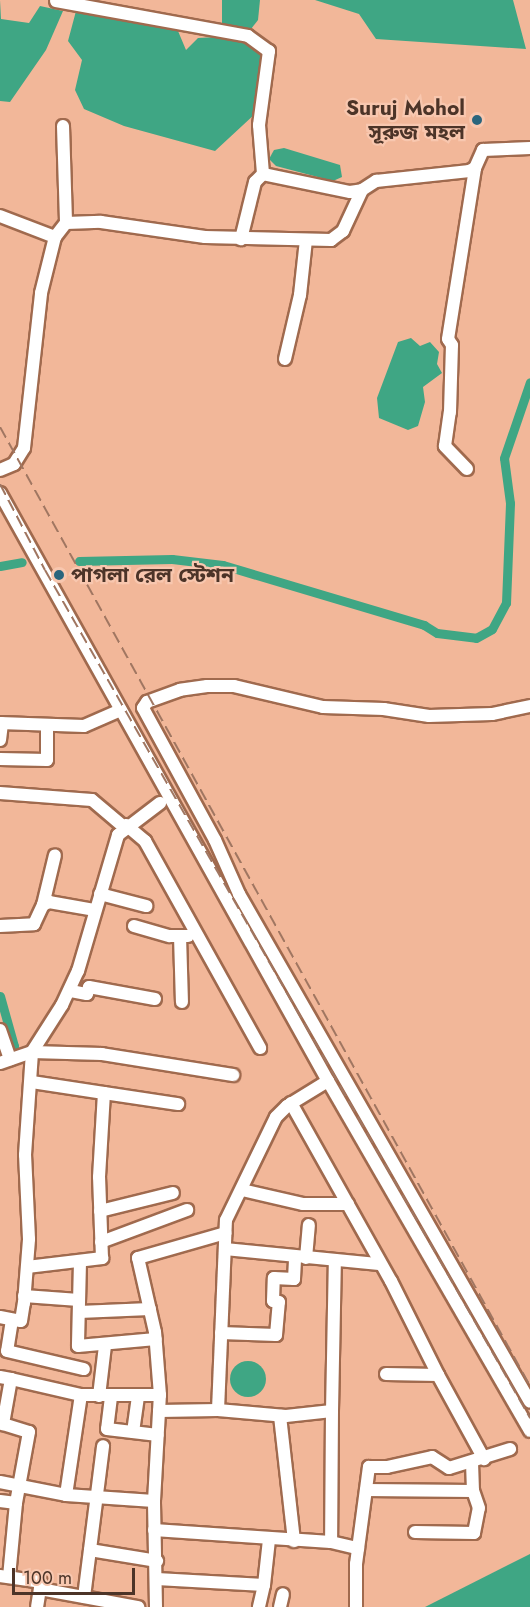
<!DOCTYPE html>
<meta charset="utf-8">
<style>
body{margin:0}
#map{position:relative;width:530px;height:1607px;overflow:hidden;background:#f2b799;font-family:Jost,"Noto Sans Bengali",sans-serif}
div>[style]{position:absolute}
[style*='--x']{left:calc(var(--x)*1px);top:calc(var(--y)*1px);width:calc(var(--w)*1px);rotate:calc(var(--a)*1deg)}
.water>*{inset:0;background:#3fa684}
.round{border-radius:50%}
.canal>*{height:9px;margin:-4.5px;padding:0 4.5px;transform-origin:4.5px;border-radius:4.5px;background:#3fa684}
.roads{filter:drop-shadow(2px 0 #a06a4e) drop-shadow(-2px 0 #a06a4e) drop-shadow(0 2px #a06a4e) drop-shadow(0 -2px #a06a4e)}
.minor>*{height:12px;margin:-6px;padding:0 6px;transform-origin:6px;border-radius:6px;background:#fff}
.rail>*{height:2px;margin-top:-1px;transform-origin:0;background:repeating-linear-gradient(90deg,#a07661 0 12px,transparent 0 18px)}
.dots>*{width:16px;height:16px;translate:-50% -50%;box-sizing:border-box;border:3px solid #f8c7af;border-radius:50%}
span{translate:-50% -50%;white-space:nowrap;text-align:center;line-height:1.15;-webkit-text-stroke:4.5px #f8c7af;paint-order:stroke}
.poi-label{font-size:21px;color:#4c3428;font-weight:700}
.right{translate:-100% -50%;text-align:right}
.left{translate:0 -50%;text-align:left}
.scale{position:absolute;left:12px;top:1568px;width:123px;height:27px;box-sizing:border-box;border:3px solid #4c3428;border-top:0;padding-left:8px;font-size:18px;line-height:21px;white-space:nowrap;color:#4c3428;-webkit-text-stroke:4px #f8c7af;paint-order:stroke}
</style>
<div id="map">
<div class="water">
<div style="clip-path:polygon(0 0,1px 19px,29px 23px,40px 6px,63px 11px,46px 50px,10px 102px,0 101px)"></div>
<div style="clip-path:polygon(222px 0,260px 0,258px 20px,248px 33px,222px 28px)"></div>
<div style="clip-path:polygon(315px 0,513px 0,526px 49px,376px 39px,359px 14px)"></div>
<div style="clip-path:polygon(76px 11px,171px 28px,178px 31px,186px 50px,198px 38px,217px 37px,240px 40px,264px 51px,256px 113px,215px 151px,124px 126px,84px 109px,75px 90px,82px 60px,68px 41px)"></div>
<div style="clip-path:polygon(284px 148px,340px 165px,342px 177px,333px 181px,276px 166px,269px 159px,274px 150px)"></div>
<div style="clip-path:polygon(411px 338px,420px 346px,430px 342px,439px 352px,437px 364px,442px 373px,423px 387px,425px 402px,418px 426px,408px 430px,379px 418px,377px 398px,398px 342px)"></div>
<div class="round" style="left:230px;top:1361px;width:36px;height:36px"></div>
<div style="clip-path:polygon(530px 1554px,530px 1607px,425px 1607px)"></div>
</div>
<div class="canal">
<div style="--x:79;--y:561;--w:93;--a:-1.2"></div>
<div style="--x:172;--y:559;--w:51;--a:6.7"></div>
<div style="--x:223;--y:565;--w:210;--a:16.6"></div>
<div style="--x:424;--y:625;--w:15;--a:32"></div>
<div style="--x:437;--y:633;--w:39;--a:7"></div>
<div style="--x:476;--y:638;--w:18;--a:-29"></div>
<div style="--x:492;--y:629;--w:30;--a:-62"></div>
<div style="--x:506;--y:603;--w:100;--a:-87.7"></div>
<div style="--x:510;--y:503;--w:45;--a:-97.6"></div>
<div style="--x:504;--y:458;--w:80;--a:-71.1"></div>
<div style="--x:0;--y:566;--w:22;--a:-10"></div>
<div style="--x:0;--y:996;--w:52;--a:74.4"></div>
<div style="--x:14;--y:1046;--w:15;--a:164"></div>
</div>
<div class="roads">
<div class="minor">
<div style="--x:56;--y:1;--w:195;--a:10.3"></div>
<div style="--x:248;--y:36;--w:26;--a:36"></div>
<div style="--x:269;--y:51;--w:75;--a:97.7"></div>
<div style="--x:259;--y:125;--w:49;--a:85.3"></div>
<div style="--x:263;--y:174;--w:11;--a:135"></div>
<div style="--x:255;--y:182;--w:59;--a:103.8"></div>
<div style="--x:63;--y:126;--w:97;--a:88.2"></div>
<div style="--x:263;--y:174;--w:89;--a:11.7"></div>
<div style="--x:350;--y:192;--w:12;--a:-9"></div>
<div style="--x:0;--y:216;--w:59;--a:20.9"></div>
<div style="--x:285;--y:359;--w:66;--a:-76.8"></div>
<div style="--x:300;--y:295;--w:55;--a:-83.8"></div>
<div style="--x:467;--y:469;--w:32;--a:-134"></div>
<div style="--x:445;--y:446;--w:34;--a:-82"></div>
<div style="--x:450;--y:412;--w:67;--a:-88.3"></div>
<div style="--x:452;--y:345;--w:7;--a:-124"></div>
<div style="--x:448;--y:339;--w:173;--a:-81"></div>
<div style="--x:0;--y:470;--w:15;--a:-23"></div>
<div style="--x:14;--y:464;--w:19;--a:-58"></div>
<div style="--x:24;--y:448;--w:156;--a:-83.7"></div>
<div style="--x:41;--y:293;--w:58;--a:-76"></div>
<div style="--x:55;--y:237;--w:18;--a:-52"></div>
<div style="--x:66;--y:223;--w:35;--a:-2"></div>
<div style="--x:101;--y:222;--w:105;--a:8.2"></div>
<div style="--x:205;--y:237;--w:126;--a:1.4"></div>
<div style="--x:331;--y:240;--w:15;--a:-37"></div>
<div style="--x:343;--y:231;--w:45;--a:-65.1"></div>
<div style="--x:362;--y:190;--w:17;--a:-33"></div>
<div style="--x:376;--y:181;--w:94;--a:-6.1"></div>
<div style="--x:469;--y:171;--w:7;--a:-27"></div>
<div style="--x:475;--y:168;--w:20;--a:-66"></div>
<div style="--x:483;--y:150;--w:47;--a:-2.4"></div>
<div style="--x:0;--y:493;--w:673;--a:60.85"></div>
<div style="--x:328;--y:1081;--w:404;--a:60"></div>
<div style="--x:530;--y:706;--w:39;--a:168"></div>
<div style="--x:492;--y:714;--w:63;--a:178.2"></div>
<div style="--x:429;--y:716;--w:46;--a:-171.2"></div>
<div style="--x:384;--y:709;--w:61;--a:-178.1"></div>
<div style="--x:323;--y:707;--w:91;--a:-166.7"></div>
<div style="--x:234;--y:686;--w:27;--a:180"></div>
<div style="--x:207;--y:686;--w:27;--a:172"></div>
<div style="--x:180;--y:690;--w:35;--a:160"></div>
<div style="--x:147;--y:702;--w:7;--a:124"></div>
<div style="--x:143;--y:708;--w:150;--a:61.4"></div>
<div style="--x:215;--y:840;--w:59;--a:66"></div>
<div style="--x:239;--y:894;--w:585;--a:60.19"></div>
<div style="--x:0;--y:723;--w:84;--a:2"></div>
<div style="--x:84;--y:726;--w:40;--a:-23.4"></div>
<div style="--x:0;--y:740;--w:17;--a:-83"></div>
<div style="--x:0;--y:759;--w:47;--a:1.2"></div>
<div style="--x:47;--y:760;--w:35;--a:-90"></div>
<div style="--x:0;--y:793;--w:92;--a:4.4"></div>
<div style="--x:92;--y:800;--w:42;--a:40.2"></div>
<div style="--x:126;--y:825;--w:25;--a:40"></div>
<div style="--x:145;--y:841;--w:237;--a:60.9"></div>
<div style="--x:100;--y:894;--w:48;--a:14.6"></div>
<div style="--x:43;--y:905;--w:51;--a:-76.5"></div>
<div style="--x:0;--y:926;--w:34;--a:-3"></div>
<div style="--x:34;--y:924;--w:21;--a:-65"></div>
<div style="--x:43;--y:905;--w:7;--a:-27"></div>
<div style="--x:49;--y:902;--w:47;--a:9.9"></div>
<div style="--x:134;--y:926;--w:37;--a:16"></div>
<div style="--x:170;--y:936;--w:18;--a:0"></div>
<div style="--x:180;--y:936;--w:66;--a:88.3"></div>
<div style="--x:71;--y:991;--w:16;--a:11"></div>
<div style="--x:87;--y:994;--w:7;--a:-74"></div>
<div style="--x:89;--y:987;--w:67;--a:10.3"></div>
<div style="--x:0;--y:1030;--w:31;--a:71"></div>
<div style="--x:0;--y:1063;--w:34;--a:-19"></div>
<div style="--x:32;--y:1052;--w:56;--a:-57.4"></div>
<div style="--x:62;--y:1005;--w:38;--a:-65"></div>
<div style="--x:78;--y:971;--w:142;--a:-73.6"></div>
<div style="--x:118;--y:835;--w:53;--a:-37.3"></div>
<div style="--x:104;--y:1093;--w:75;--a:8.5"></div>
<div style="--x:291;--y:1103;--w:204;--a:60.7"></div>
<div style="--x:391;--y:1281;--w:105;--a:63.4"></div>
<div style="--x:242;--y:1190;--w:63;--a:12.9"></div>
<div style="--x:303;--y:1204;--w:45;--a:0"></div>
<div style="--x:100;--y:1211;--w:75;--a:-13.9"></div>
<div style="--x:101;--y:1242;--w:92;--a:-20.4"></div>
<div style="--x:225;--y:1249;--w:155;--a:5.6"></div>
<div style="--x:306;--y:1258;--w:33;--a:-85"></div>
<div style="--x:80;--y:1262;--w:84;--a:91.4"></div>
<div style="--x:78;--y:1346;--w:78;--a:-5.1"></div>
<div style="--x:27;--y:1267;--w:76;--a:-6.8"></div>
<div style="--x:102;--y:1258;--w:81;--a:-92.1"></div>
<div style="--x:99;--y:1177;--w:84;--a:-86.6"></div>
<div style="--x:104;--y:1093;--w:73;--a:-171.3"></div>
<div style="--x:24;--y:1296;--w:55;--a:4.2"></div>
<div style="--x:79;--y:1312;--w:71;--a:-2.4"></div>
<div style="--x:0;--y:1317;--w:21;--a:11"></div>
<div style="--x:21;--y:1321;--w:18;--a:-81"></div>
<div style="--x:24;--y:1303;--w:64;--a:-85.5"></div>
<div style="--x:29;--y:1239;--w:84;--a:-92.7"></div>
<div style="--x:25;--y:1155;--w:103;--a:-86.1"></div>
<div style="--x:32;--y:1052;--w:70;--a:1.6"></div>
<div style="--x:102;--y:1054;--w:133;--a:9.1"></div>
<div style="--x:12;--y:1320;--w:31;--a:99"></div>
<div style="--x:7;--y:1351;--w:79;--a:13.2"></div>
<div style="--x:221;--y:1333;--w:55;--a:2.1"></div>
<div style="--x:276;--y:1335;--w:33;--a:-85"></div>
<div style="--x:279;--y:1302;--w:6;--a:-171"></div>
<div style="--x:273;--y:1301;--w:23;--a:-88"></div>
<div style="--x:274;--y:1278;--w:20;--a:3"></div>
<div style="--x:294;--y:1279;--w:22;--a:-87"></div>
<div style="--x:386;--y:1374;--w:52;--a:1.1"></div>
<div style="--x:438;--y:1375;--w:96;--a:61.3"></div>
<div style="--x:0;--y:1377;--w:11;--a:10"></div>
<div style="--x:11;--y:1379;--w:46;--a:100.1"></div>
<div style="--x:3;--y:1424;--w:27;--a:17"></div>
<div style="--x:29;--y:1432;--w:72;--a:100.4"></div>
<div style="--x:16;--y:1503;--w:16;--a:-173"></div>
<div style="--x:11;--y:1379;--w:72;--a:12.9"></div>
<div style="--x:81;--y:1395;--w:79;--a:0"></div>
<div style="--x:99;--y:1396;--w:50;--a:-83.2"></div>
<div style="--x:111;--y:1397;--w:32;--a:97"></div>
<div style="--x:107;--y:1429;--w:51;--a:6.7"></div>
<div style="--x:218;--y:1410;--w:68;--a:5"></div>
<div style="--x:286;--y:1416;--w:46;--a:-6.2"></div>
<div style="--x:332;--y:1411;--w:131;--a:90.4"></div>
<div style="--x:159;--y:1411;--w:59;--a:-1"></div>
<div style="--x:218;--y:1410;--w:190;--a:-87.6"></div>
<div style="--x:226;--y:1220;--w:114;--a:-64.1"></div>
<div style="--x:276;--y:1117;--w:16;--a:-45"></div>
<div style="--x:287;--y:1106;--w:48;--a:-31.4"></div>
<div style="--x:332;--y:1411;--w:151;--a:-88.9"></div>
<div style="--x:280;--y:1416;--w:126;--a:83.6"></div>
<div style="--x:133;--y:1432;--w:35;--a:-82"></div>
<div style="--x:0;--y:1482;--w:67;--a:11.1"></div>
<div style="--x:66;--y:1495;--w:88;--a:3.9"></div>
<div style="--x:366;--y:1490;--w:107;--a:0.5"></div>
<div style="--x:66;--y:1495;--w:101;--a:-81.5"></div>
<div style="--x:154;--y:1530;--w:177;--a:3.9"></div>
<div style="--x:331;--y:1542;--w:28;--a:13"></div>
<div style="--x:415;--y:1532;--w:59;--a:1"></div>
<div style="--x:474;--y:1533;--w:25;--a:-79"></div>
<div style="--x:479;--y:1508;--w:18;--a:-109"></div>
<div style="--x:473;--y:1491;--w:27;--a:-92"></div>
<div style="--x:90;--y:1550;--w:68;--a:9.3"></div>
<div style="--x:0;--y:1576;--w:41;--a:8.3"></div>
<div style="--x:41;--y:1582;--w:25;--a:99"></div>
<div style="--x:9;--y:1577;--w:74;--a:-84.6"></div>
<div style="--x:157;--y:1579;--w:107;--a:3.2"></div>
<div style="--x:264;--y:1585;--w:23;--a:103"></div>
<div style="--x:264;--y:1585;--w:45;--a:-83.7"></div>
<div style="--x:40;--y:1589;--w:100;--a:10.4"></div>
<div style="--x:84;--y:1597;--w:152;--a:-82.8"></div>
<div style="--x:156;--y:1607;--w:106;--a:-91.1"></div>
<div style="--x:154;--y:1501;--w:106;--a:-86.8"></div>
<div style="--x:160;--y:1395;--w:63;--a:-94.5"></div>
<div style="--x:155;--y:1332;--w:76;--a:-102.9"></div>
<div style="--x:138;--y:1258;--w:91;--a:-16"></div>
<div style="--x:280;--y:1607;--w:13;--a:-77"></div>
<div style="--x:356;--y:1607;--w:43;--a:-90"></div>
<div style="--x:356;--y:1564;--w:98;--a:-82.4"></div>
<div style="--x:369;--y:1467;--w:18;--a:0"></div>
<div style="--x:387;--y:1467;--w:46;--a:-12.5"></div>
<div style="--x:432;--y:1457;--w:20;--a:33"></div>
<div style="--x:449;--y:1468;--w:64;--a:-17.3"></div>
</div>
</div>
<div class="rail">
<div style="--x:0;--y:427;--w:1096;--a:61.07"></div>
<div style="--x:0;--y:484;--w:97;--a:62.4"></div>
<div style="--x:45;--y:570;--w:977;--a:60.23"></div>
</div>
<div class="dots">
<div style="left:477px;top:120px;background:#2a657d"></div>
<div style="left:59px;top:575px;background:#2a657d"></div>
</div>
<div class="poi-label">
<span class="right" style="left:465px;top:120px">Suruj Mohol<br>সূরুজ মহল</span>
<span class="left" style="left:71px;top:575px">পাগলা রেল স্টেশন</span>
</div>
<div class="scale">100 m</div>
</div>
